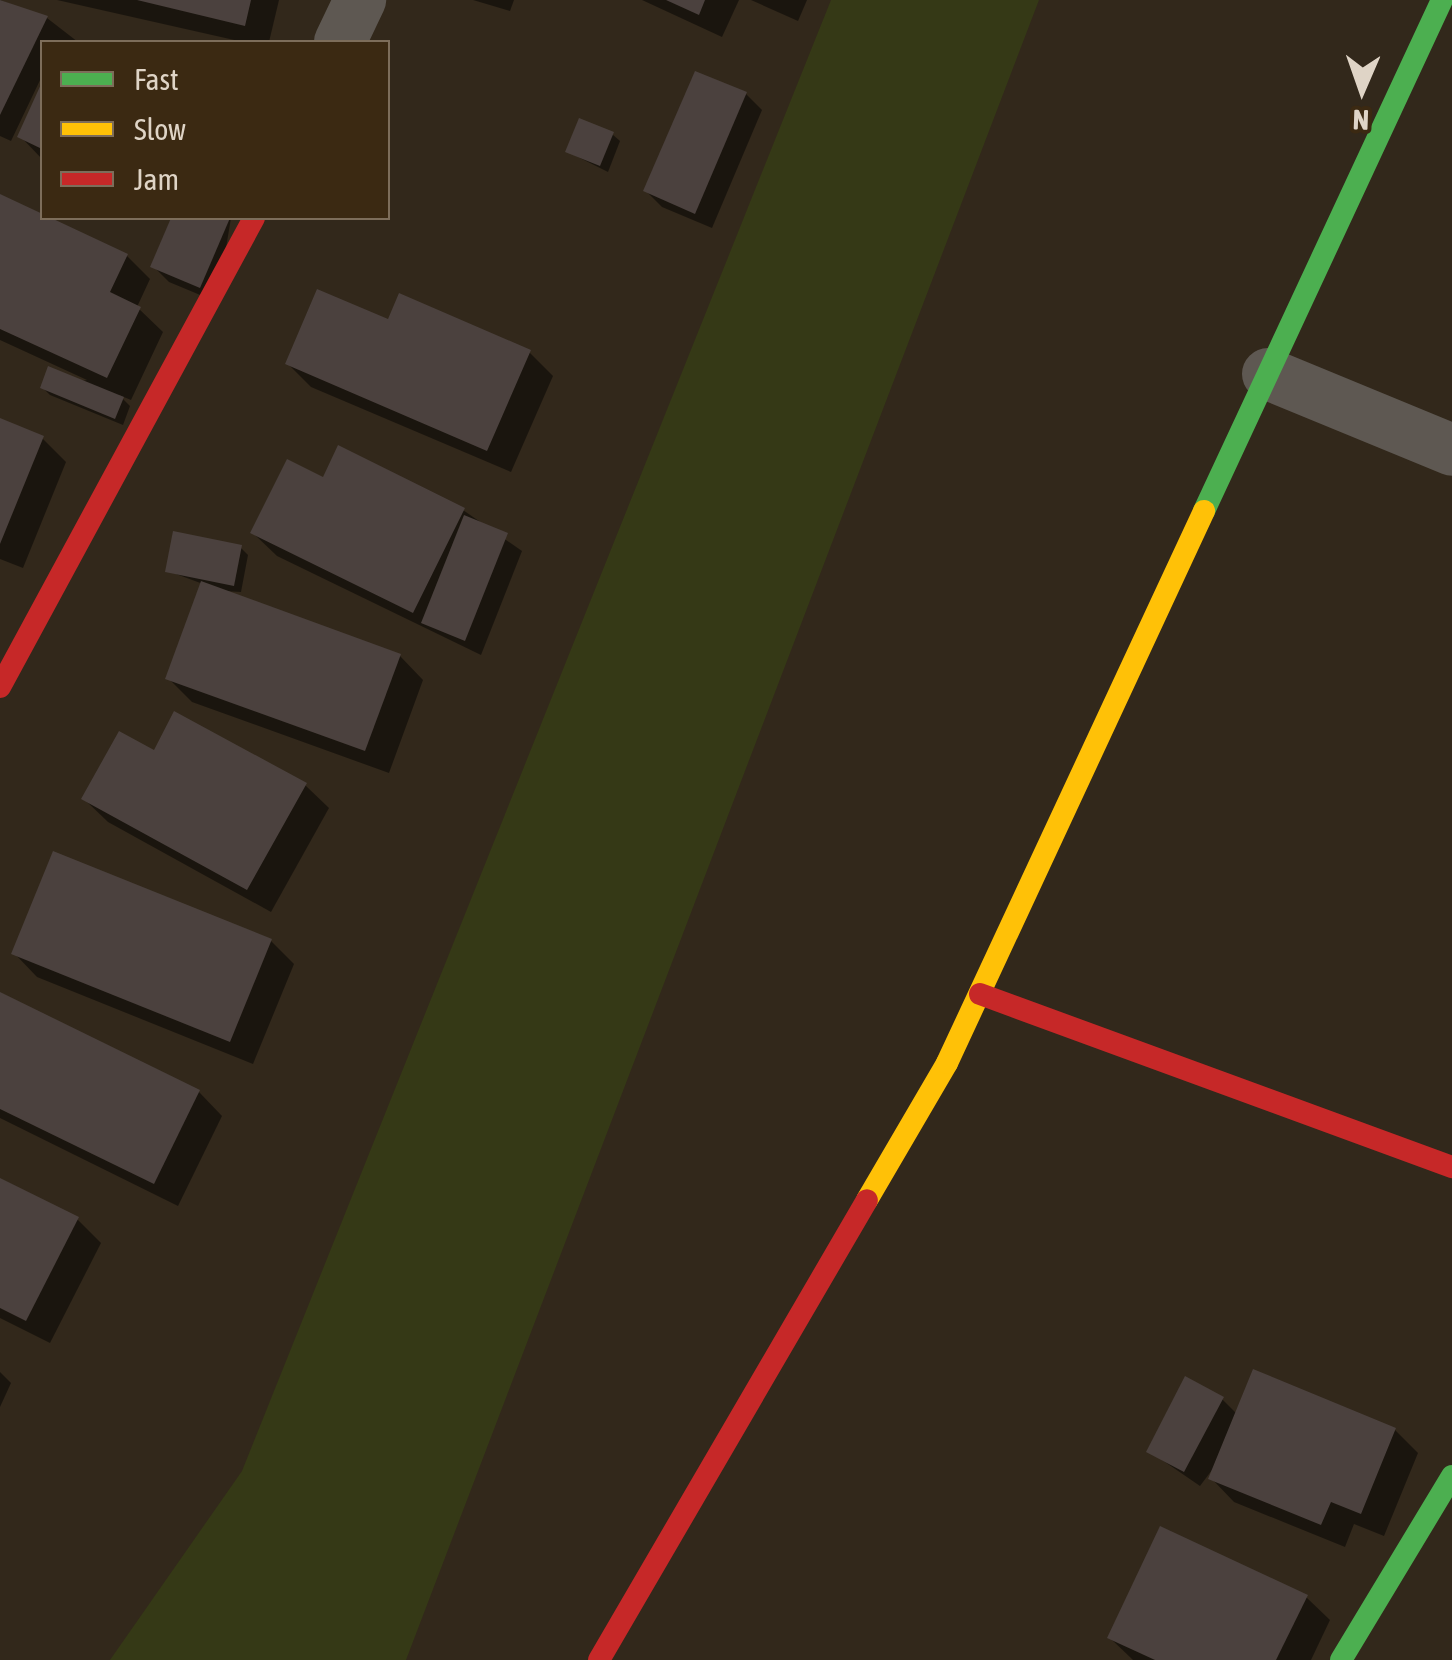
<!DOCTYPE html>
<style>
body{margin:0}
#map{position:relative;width:1452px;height:1660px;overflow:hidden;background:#32281b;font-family:"Asap Condensed",sans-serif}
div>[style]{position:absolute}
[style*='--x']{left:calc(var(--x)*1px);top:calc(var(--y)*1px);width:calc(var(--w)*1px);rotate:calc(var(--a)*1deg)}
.green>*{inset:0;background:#353916}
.shadow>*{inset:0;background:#0007}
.building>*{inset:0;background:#4b413e}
.street>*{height:52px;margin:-26px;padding:0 26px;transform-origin:26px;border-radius:26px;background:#5e5852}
.fast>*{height:22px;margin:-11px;padding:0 11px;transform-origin:11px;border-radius:11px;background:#4caf50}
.slow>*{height:22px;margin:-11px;padding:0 11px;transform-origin:11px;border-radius:11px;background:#ffc107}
.jam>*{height:22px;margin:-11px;padding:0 11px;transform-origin:11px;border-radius:11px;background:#c62828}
span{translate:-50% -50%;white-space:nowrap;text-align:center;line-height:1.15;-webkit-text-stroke:9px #3b2912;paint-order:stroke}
.legend{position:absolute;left:40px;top:40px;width:350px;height:180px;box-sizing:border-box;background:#3b2912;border:2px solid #7d6d5a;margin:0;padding:12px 18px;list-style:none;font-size:30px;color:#dfd4c6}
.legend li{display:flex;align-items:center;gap:20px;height:50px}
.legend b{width:50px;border:2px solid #7d6d5a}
.north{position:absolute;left:1312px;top:40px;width:100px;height:100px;-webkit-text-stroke:8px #3b2912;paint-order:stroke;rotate:182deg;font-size:28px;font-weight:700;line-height:40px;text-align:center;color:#dfd4c6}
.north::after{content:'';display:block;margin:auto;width:35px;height:45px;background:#dfd4c6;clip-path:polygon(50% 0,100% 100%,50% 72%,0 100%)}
</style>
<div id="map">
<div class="green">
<div style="clip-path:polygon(831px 0,1039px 0,406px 1660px,110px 1660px,242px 1471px)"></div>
</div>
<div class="shadow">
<div style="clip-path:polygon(0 0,47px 18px,78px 42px,42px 42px,42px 76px,11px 141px,0 136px)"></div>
<div style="clip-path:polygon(57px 0,279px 0,269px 42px,243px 42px)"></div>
<div style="clip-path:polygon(473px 0,514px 0,510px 11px)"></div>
<div style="clip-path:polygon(642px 0,739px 0,722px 37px)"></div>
<div style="clip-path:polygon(751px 0,807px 0,798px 21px)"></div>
<div style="clip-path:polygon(42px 88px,42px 159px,20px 136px)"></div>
<div style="clip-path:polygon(746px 94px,762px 110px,712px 228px,662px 207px,646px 191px)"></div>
<div style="clip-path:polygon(612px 134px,620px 141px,608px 172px,568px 152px)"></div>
<div style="clip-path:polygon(0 197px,127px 256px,150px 279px,137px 307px,163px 332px,131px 400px,119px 395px,130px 406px,123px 425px,50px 395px,43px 388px,87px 380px,0 340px)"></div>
<div style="clip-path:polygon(167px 218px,231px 218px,217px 302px,169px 282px,153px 266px,173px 220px)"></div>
<div style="clip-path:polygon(389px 322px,529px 352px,553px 376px,511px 472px,311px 387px,288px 364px)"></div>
<div style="clip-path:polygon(0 421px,42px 438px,66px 462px,23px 568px,0 559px)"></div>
<div style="clip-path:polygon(324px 480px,463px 510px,522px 551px,481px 655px,277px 556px,253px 533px)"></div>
<div style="clip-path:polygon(240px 547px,248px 555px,241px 592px,223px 591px,400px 656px,423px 680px,389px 773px,192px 702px,168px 678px,203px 584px,168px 571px)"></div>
<div style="clip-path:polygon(155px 754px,305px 785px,329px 808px,271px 912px,108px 822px,84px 799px)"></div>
<div style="clip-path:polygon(271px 941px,294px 964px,253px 1064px,37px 977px,14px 953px)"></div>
<div style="clip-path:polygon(0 995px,199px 1092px,222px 1116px,178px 1206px,0 1118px)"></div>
<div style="clip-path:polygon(0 1181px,77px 1219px,101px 1243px,50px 1343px,0 1318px)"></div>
<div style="clip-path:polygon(0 1372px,11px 1383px,0 1407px)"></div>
<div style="clip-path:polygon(1222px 1399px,1237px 1414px,1395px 1430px,1418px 1453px,1384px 1536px,1354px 1524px,1345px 1547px,1234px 1502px,1211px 1478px,1218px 1462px,1200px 1486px,1149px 1451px)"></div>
<div style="clip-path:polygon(1306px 1597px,1330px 1620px,1311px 1660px,1133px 1660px,1110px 1638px)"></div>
</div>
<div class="building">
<div style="clip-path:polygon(0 0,48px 16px,0 115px)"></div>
<div style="clip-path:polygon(137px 0,251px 0,245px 26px)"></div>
<div style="clip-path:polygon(666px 0,705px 0,699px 15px)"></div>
<div style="clip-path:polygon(695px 71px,747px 92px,695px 214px,643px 191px)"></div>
<div style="clip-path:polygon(42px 82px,42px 149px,17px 137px)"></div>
<div style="clip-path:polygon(579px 118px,614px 132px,600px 166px,565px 152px)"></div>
<div style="clip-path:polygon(0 194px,128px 254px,110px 292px,141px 307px,107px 378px,0 329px)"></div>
<div style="clip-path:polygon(171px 218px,230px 218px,200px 288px,150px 267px)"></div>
<div style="clip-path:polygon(317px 289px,388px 319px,399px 293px,531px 350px,487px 451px,285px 364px)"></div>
<div style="clip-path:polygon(48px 366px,124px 397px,115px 419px,40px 388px)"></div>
<div style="clip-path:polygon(0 418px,44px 436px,0 544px)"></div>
<div style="clip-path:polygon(338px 445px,465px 508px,413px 613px,250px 533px,287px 459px,323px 477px)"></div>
<div style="clip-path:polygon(464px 515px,508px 533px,465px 641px,421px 623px)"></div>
<div style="clip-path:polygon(173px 531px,242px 545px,234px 586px,165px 572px)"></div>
<div style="clip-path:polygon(201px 581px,401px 654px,365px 751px,165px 679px)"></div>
<div style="clip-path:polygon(174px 711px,307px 783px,247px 890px,81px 799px,119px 731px,154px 750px)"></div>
<div style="clip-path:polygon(53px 851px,272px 939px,230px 1042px,11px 954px)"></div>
<div style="clip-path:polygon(0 992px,200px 1090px,154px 1184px,0 1109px)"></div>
<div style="clip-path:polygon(0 1178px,79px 1217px,26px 1321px,0 1308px)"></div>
<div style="clip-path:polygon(1253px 1369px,1396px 1428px,1361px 1514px,1331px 1502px,1321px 1525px,1208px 1479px)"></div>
<div style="clip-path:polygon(1185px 1376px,1224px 1397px,1184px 1472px,1146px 1452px)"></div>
<div style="clip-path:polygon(1160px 1526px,1308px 1595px,1276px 1660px,1155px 1660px,1107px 1638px)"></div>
</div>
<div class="street">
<div style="--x:340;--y:42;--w:47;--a:-64.5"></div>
<div style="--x:1268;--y:374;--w:199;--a:22.4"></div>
</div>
<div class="fast">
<div style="--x:1204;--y:511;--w:564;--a:-65.03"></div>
<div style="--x:1341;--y:1660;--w:215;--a:-58.9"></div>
</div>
<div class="slow">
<div style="--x:867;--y:1200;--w:159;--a:-59.7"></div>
<div style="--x:947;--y:1063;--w:609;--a:-65.03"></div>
</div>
<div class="jam">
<div style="--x:0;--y:687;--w:533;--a:-61.56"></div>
<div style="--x:980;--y:994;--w:503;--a:20.13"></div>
<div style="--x:599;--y:1660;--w:532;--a:-59.77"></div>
</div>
<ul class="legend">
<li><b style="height:12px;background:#4caf50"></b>Fast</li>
<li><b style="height:12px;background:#ffc107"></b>Slow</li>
<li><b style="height:12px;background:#c62828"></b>Jam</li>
</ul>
<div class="north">N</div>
</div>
